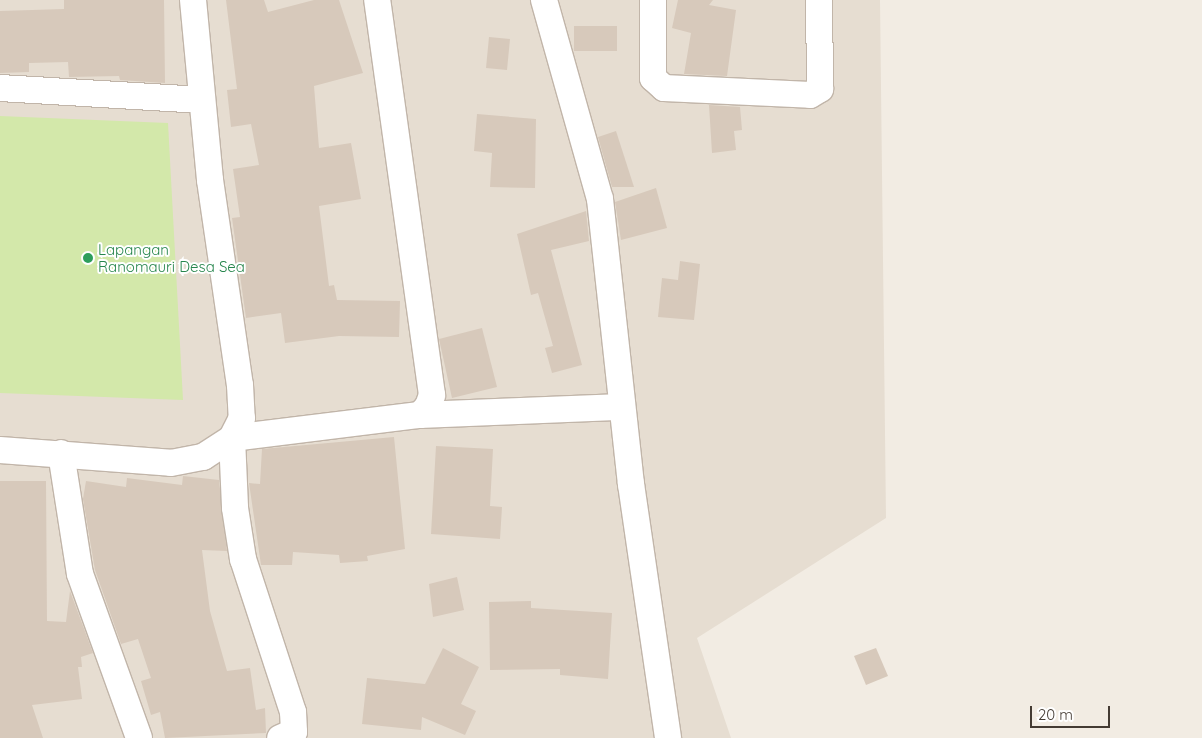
<!DOCTYPE html>
<style>
body{margin:0}
#map{position:relative;width:1202px;height:738px;overflow:hidden;background:#f2ece3;font-family:Quicksand,sans-serif}
div>[style]{position:absolute}
[style*='--x']{left:calc(var(--x)*1px);top:calc(var(--y)*1px);width:calc(var(--w)*1px);rotate:calc(var(--a)*1deg)}
.residential>*{inset:0;background:#e6ddd1}
.green>*{inset:0;background:#d3e8aa}
.building>*{inset:0;background:#d7c9bb}
.roads{filter:drop-shadow(1px 0 #c1b5a9) drop-shadow(-1px 0 #c1b5a9) drop-shadow(0 1px #c1b5a9) drop-shadow(0 -1px #c1b5a9)}
.minor>*{height:26px;margin:-13px;padding:0 13px;transform-origin:13px;border-radius:13px;background:#fff}
.dots>*{width:14px;height:14px;translate:-50% -50%;box-sizing:border-box;border:2px solid #fff;border-radius:50%}
span{translate:-50% -50%;white-space:nowrap;text-align:center;line-height:1.15;-webkit-text-stroke:4px #fff;paint-order:stroke}
.leisure-label{font-size:15px;color:#27864d}
.left{translate:0 -50%;text-align:left}
.scale{position:absolute;left:1030px;top:706px;width:80px;height:22px;box-sizing:border-box;border:2px solid #443b33;border-top:0;padding-left:6px;font-size:15px;line-height:18px;white-space:nowrap;color:#443b33;-webkit-text-stroke:4px #fff;paint-order:stroke}
</style>
<div id="map">
<div class="residential">
<div style="clip-path:polygon(0 0,880px 0,886px 518px,697px 638px,731px 738px,0 738px)"></div>
</div>
<div class="green">
<div style="clip-path:polygon(0 116px,168px 123px,183px 400px,0 393px)"></div>
</div>
<div class="building">
<div style="clip-path:polygon(64px 0,164px 0,165px 83px,120px 80px,119px 76px,69px 77px,68px 62px,29px 63px,29px 72px,0 73px,0 11px,64px 9px)"></div>
<div style="clip-path:polygon(226px 0,264px 0,268px 12px,314px 0,339px 0,363px 73px,314px 86px,319px 148px,351px 143px,361px 199px,319px 206px,329px 286px,334px 285px,337px 300px,400px 301px,399px 337px,339px 336px,285px 343px,281px 313px,246px 318px,232px 218px,240px 217px,233px 169px,259px 165px,251px 124px,231px 127px,227px 90px,237px 89px)"></div>
<div style="clip-path:polygon(678px 0,713px 0,709px 5px,736px 10px,727px 76px,684px 74px,691px 33px,672px 28px)"></div>
<div style="clip-path:polygon(574px 26px,617px 26px,617px 51px,574px 51px)"></div>
<div style="clip-path:polygon(489px 37px,510px 39px,507px 70px,486px 68px)"></div>
<div style="clip-path:polygon(709px 105px,740px 107px,742px 130px,734px 131px,736px 150px,712px 153px)"></div>
<div style="clip-path:polygon(477px 114px,536px 119px,535px 188px,490px 187px,492px 153px,474px 151px)"></div>
<div style="clip-path:polygon(616px 131px,634px 187px,612px 187px,598px 137px)"></div>
<div style="clip-path:polygon(656px 188px,667px 228px,621px 240px,615px 202px)"></div>
<div style="clip-path:polygon(586px 211px,589px 241px,551px 250px,582px 365px,552px 373px,545px 348px,553px 346px,538px 293px,531px 295px,517px 234px)"></div>
<div style="clip-path:polygon(680px 261px,700px 264px,694px 320px,658px 317px,662px 278px,678px 280px)"></div>
<div style="clip-path:polygon(482px 328px,497px 387px,452px 398px,439px 339px)"></div>
<div style="clip-path:polygon(394px 437px,405px 549px,367px 556px,368px 561px,340px 563px,339px 555px,293px 552px,292px 565px,261px 565px,249px 483px,260px 484px,262px 449px)"></div>
<div style="clip-path:polygon(436px 446px,493px 449px,490px 506px,502px 507px,500px 539px,431px 534px)"></div>
<div style="clip-path:polygon(183px 476px,219px 480px,227px 551px,202px 550px,210px 611px,227px 671px,250px 668px,256px 710px,265px 708px,266px 733px,165px 738px,160px 712px,151px 715px,141px 681px,151px 678px,138px 639px,121px 644px,95px 570px,83px 499px,86px 481px,126px 487px,127px 478px,182px 485px)"></div>
<div style="clip-path:polygon(0 481px,46px 481px,47px 621px,66px 622px,70px 591px,93px 653px,81px 657px,82px 667px,78px 667px,82px 699px,32px 705px,43px 738px,0 738px)"></div>
<div style="clip-path:polygon(457px 577px,464px 610px,433px 617px,429px 584px)"></div>
<div style="clip-path:polygon(531px 601px,531px 608px,612px 613px,608px 679px,560px 675px,560px 669px,490px 670px,489px 602px)"></div>
<div style="clip-path:polygon(443px 648px,479px 667px,461px 704px,476px 711px,465px 735px,422px 717px,421px 730px,362px 724px,367px 678px,425px 684px)"></div>
<div style="clip-path:polygon(876px 648px,888px 676px,866px 685px,854px 656px)"></div>
</div>
<div class="roads">
<div class="minor">
<div style="--x:193;--y:0;--w:181;--a:84.6"></div>
<div style="--x:210;--y:180;--w:207;--a:81.7"></div>
<div style="--x:240;--y:385;--w:33;--a:87"></div>
<div style="--x:242;--y:418;--w:22;--a:117"></div>
<div style="--x:232;--y:438;--w:70;--a:87.5"></div>
<div style="--x:235;--y:508;--w:52;--a:81.1"></div>
<div style="--x:243;--y:559;--w:161;--a:71.9"></div>
<div style="--x:293;--y:712;--w:20;--a:87"></div>
<div style="--x:294;--y:732;--w:15;--a:157"></div>
<div style="--x:544;--y:0;--w:207;--a:74.3"></div>
<div style="--x:600;--y:199;--w:287;--a:83.8"></div>
<div style="--x:631;--y:484;--w:257;--a:81.7"></div>
<div style="--x:653;--y:0;--w:78;--a:90"></div>
<div style="--x:653;--y:78;--w:15;--a:42"></div>
<div style="--x:664;--y:88;--w:146;--a:2.7"></div>
<div style="--x:810;--y:95;--w:12;--a:-31"></div>
<div style="--x:820;--y:89;--w:89;--a:-90.6"></div>
<div style="--x:0;--y:88;--w:202;--a:3.4"></div>
<div style="--x:420;--y:415;--w:202;--a:-2.3"></div>
<div style="--x:0;--y:450;--w:171;--a:4.3"></div>
<div style="--x:171;--y:463;--w:33;--a:-11"></div>
<div style="--x:203;--y:457;--w:35;--a:-33"></div>
<div style="--x:232;--y:438;--w:189;--a:-7"></div>
<div style="--x:420;--y:415;--w:12;--a:-48"></div>
<div style="--x:428;--y:406;--w:12;--a:-70"></div>
<div style="--x:432;--y:395;--w:399;--a:-97.9"></div>
<div style="--x:61;--y:453;--w:122;--a:81.1"></div>
<div style="--x:80;--y:574;--w:174;--a:70.2"></div>
</div>
</div>
<div class="dots">
<div style="left:88px;top:258px;background:#2e9e5b"></div>
</div>
<div class="leisure-label">
<span class="left" style="left:98px;top:258px">Lapangan<br>Ranomauri Desa Sea</span>
</div>
<div class="scale">20 m</div>
</div>
